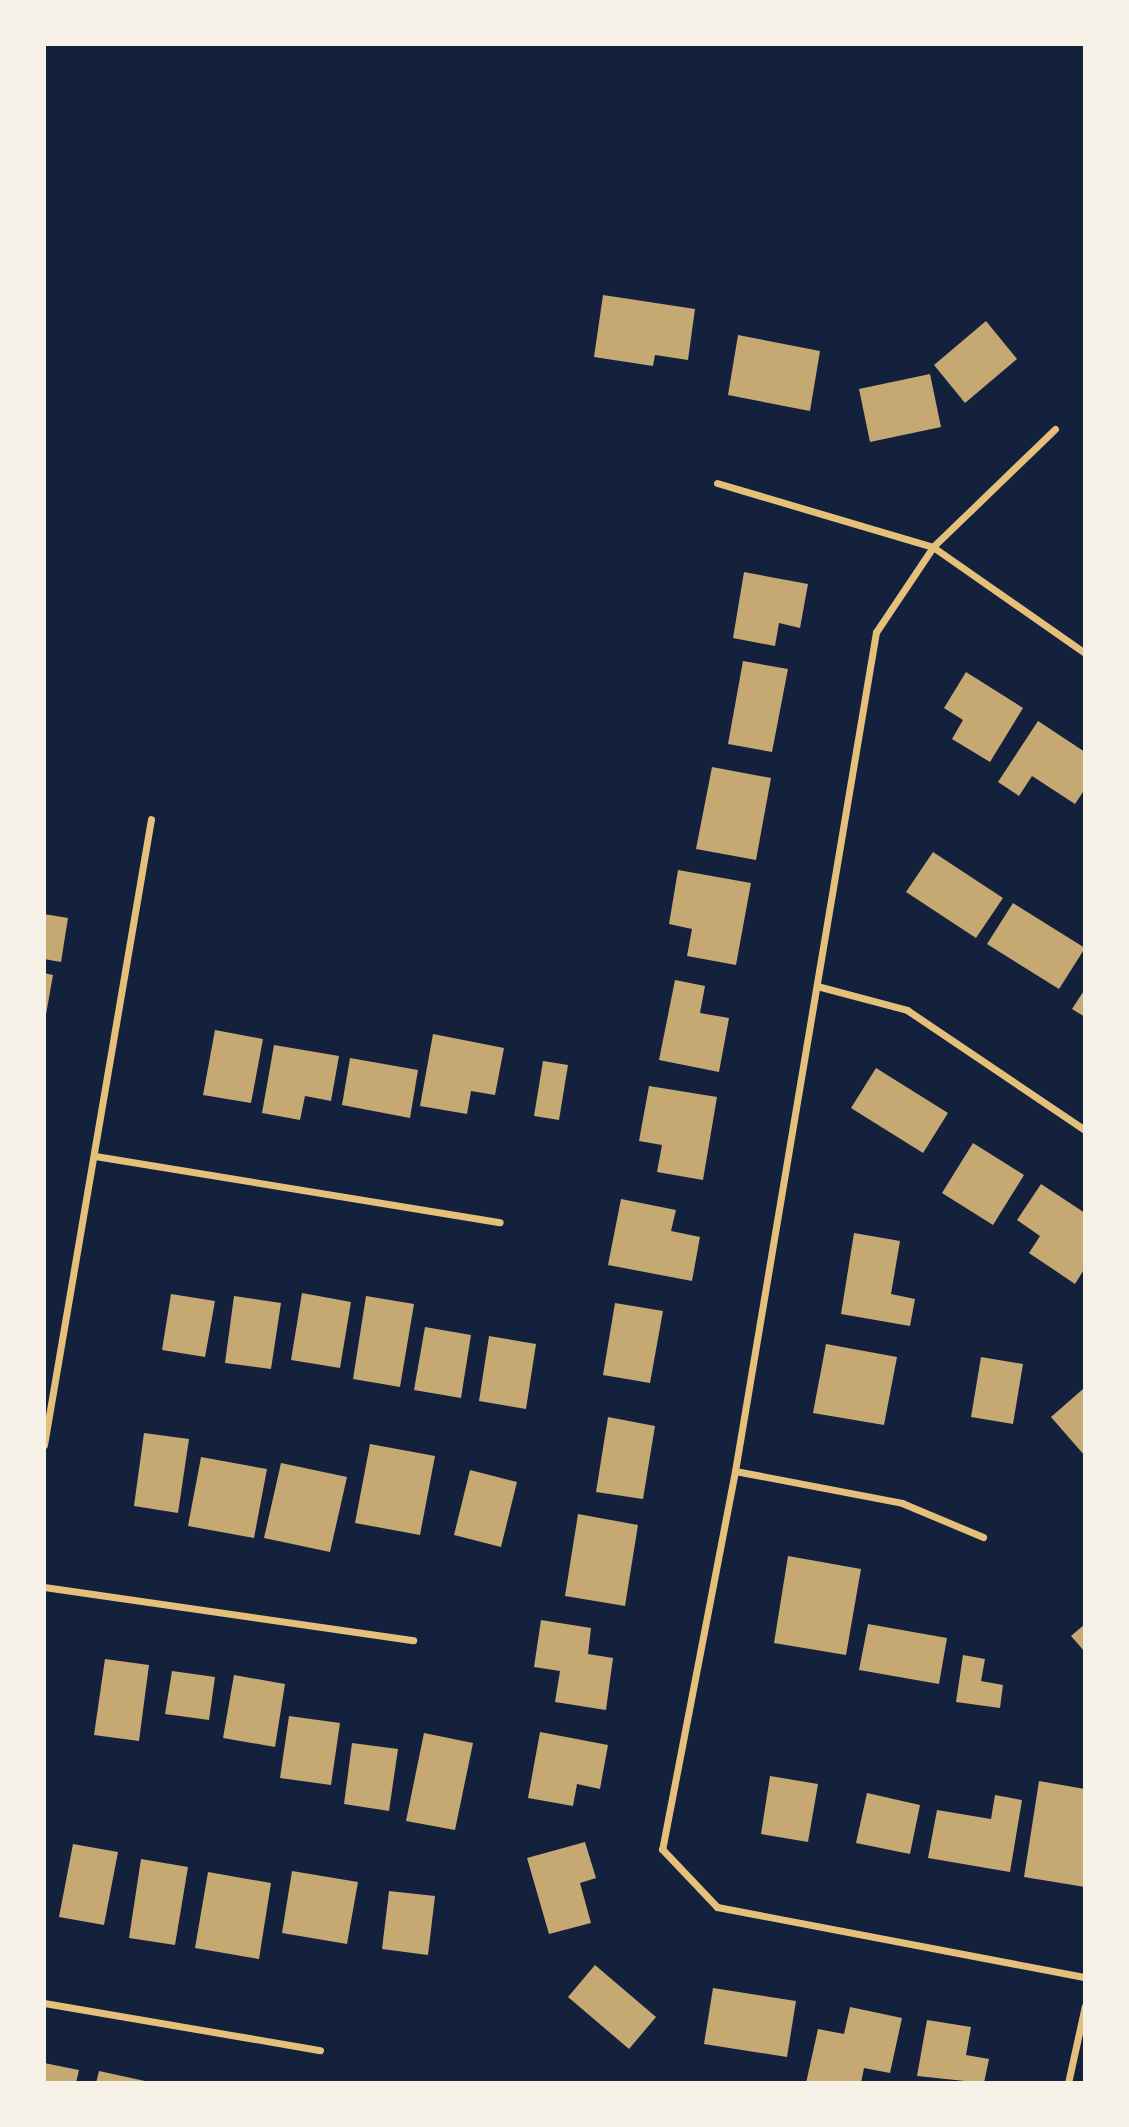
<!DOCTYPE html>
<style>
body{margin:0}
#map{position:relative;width:1129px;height:2127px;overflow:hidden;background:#14213d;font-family:"PT Sans Narrow",sans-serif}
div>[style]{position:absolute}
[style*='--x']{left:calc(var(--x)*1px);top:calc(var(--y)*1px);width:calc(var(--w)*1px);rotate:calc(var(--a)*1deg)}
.building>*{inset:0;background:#c6a872}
.minor>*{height:7px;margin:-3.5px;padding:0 3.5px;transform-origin:3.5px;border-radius:3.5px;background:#e5c07b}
span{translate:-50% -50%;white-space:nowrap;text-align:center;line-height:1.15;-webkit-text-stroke:7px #f6f1e7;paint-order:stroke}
.frame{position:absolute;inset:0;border:46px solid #f6f1e7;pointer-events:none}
</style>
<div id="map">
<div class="building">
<div style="clip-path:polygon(603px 295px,695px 309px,688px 360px,655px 355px,653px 366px,594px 357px)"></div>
<div style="clip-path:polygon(986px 321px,1017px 359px,965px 403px,934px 365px)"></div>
<div style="clip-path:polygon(738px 335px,820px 351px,810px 411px,728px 395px)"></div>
<div style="clip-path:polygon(930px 374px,941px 427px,870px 442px,859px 389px)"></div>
<div style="clip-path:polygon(744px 572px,808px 584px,800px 628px,779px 623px,775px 646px,733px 638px)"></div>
<div style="clip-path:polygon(743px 661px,788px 669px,772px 752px,728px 744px)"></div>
<div style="clip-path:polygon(966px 672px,1023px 708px,990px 762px,952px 739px,963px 720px,944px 708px)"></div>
<div style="clip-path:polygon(1038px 721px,1085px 752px,1085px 789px,1075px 804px,1032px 776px,1019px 796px,998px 782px)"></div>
<div style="clip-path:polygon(712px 767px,771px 778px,756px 860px,696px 849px)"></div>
<div style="clip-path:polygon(933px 852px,1003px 898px,976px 938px,906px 892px)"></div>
<div style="clip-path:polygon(678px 870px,751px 883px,736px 965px,687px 956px,692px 929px,669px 924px)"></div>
<div style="clip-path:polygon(1013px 903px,1085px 948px,1059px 989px,987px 944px)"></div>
<div style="clip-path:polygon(44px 914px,68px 918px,61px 962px,44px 959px)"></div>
<div style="clip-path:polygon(44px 973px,53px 975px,45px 1020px,44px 1020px)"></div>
<div style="clip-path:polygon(675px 980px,705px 986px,700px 1013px,729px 1018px,719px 1072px,659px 1060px)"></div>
<div style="clip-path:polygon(1085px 989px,1085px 1017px,1072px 1009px)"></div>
<div style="clip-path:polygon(215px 1030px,263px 1039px,251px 1103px,203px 1095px)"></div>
<div style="clip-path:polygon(433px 1034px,504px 1048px,495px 1095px,471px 1091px,467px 1114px,420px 1106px)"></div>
<div style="clip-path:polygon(274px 1045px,339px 1056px,331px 1101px,305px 1096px,300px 1120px,262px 1113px)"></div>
<div style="clip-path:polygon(350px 1058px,418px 1070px,410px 1118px,342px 1105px)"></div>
<div style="clip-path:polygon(543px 1061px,568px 1065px,559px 1120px,534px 1116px)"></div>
<div style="clip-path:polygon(876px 1068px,948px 1113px,923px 1153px,851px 1108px)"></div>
<div style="clip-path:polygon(649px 1086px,717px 1097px,703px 1180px,657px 1172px,662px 1145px,639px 1141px)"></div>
<div style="clip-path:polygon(973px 1143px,1024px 1175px,993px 1225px,942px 1193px)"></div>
<div style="clip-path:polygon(1041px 1184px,1085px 1213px,1085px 1268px,1075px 1284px,1029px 1253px,1040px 1236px,1017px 1220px)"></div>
<div style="clip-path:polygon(621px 1199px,676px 1210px,671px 1231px,700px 1237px,692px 1281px,608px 1265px)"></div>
<div style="clip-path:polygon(854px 1233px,900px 1241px,891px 1294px,915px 1299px,910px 1326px,841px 1314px)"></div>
<div style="clip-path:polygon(302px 1293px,351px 1302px,340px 1368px,291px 1360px)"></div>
<div style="clip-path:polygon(171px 1294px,215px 1301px,205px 1357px,162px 1350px)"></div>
<div style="clip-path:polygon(234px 1296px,281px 1303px,271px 1369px,225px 1363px)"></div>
<div style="clip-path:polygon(366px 1296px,414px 1304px,400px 1387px,353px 1379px)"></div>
<div style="clip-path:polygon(615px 1303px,663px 1311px,650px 1383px,603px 1375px)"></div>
<div style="clip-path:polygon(425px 1327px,471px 1335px,461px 1398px,414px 1390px)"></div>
<div style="clip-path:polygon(489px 1336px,536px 1344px,526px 1409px,479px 1401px)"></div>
<div style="clip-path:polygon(826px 1344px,897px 1357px,884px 1425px,813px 1413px)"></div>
<div style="clip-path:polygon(981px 1357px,1023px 1364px,1013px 1424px,971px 1417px)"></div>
<div style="clip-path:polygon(1083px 1389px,1085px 1392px,1085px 1456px,1051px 1417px)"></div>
<div style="clip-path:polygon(608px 1417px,655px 1426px,643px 1499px,596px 1492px)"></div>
<div style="clip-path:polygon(144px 1433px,189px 1439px,178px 1513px,134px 1506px)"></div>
<div style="clip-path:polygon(370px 1444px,435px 1456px,420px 1535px,355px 1523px)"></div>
<div style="clip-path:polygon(201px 1457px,267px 1469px,254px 1538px,188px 1526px)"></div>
<div style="clip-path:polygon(281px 1463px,347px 1477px,330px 1552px,264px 1538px)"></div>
<div style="clip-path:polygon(470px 1470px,517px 1482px,501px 1547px,454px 1535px)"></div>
<div style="clip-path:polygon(578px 1514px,638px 1525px,625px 1606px,565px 1596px)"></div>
<div style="clip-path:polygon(788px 1556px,861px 1569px,846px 1655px,774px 1643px)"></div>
<div style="clip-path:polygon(541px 1620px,591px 1628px,588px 1654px,613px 1658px,606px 1710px,555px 1702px,560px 1671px,534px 1667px)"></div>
<div style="clip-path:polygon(868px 1624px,947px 1638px,939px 1684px,859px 1670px)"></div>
<div style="clip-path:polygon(1085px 1624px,1085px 1652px,1071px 1636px)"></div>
<div style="clip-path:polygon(963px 1655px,985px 1659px,981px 1681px,1003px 1685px,1000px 1708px,956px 1702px)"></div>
<div style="clip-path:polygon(105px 1659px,149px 1665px,139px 1741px,94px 1735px)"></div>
<div style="clip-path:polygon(172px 1671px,215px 1677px,209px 1720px,165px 1714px)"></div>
<div style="clip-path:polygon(234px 1675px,285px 1684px,275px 1747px,223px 1738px)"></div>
<div style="clip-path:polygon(289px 1716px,340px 1723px,331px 1785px,280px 1778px)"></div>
<div style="clip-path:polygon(540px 1732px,608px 1745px,600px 1789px,577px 1784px,573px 1806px,528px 1798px)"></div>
<div style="clip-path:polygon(424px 1733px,473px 1743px,455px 1830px,406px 1821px)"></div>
<div style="clip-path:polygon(352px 1743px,398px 1749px,389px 1811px,344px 1804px)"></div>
<div style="clip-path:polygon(770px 1776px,818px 1784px,808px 1842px,761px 1834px)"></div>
<div style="clip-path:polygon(1039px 1781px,1085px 1789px,1085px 1887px,1024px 1877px)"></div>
<div style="clip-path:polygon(867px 1793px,920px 1805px,910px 1854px,856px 1843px)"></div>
<div style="clip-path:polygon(995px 1795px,1022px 1800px,1010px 1872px,928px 1858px,937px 1810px,991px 1819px)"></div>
<div style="clip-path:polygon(585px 1842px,596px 1878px,580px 1883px,591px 1923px,549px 1934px,527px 1858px)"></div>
<div style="clip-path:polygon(73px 1844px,118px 1852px,104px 1925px,59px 1917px)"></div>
<div style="clip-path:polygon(141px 1859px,188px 1867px,175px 1945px,129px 1938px)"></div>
<div style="clip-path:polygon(292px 1871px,358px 1882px,347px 1944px,282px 1933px)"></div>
<div style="clip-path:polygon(208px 1872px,271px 1883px,259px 1959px,195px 1948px)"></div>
<div style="clip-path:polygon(389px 1891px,435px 1896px,428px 1955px,382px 1949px)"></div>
<div style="clip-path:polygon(595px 1965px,656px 2017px,629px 2049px,568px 1997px)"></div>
<div style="clip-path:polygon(713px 1988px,796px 2001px,787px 2057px,704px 2044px)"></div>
<div style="clip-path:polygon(850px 2007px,902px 2018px,890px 2073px,864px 2068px,861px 2083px,806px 2083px,818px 2029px,844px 2034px)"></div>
<div style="clip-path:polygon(927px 2020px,971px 2027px,966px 2055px,989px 2059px,984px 2083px,917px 2076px)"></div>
<div style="clip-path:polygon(44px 2063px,79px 2070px,76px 2083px,44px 2083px)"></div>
<div style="clip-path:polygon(99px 2071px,145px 2081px,144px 2083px,96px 2083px)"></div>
</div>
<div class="minor">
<div style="--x:1055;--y:429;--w:170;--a:136"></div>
<div style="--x:933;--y:547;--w:102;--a:123.8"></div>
<div style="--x:876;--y:632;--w:851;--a:99.54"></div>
<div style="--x:735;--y:1471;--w:385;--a:100.9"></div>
<div style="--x:662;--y:1849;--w:80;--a:46.5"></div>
<div style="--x:717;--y:1907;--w:375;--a:10.8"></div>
<div style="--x:717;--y:483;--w:225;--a:16.5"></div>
<div style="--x:933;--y:547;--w:185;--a:34.9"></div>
<div style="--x:817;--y:986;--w:93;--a:14.9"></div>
<div style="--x:907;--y:1010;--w:215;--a:34"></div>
<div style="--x:95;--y:1156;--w:410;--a:9.3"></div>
<div style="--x:44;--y:1445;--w:635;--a:-80.3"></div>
<div style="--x:735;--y:1471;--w:170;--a:10.8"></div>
<div style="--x:902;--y:1503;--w:88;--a:22.8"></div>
<div style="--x:44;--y:1587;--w:373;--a:8.2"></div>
<div style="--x:44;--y:2003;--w:280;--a:9.7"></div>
<div style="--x:1068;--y:2083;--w:79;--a:-77.6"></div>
</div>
<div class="frame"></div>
</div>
